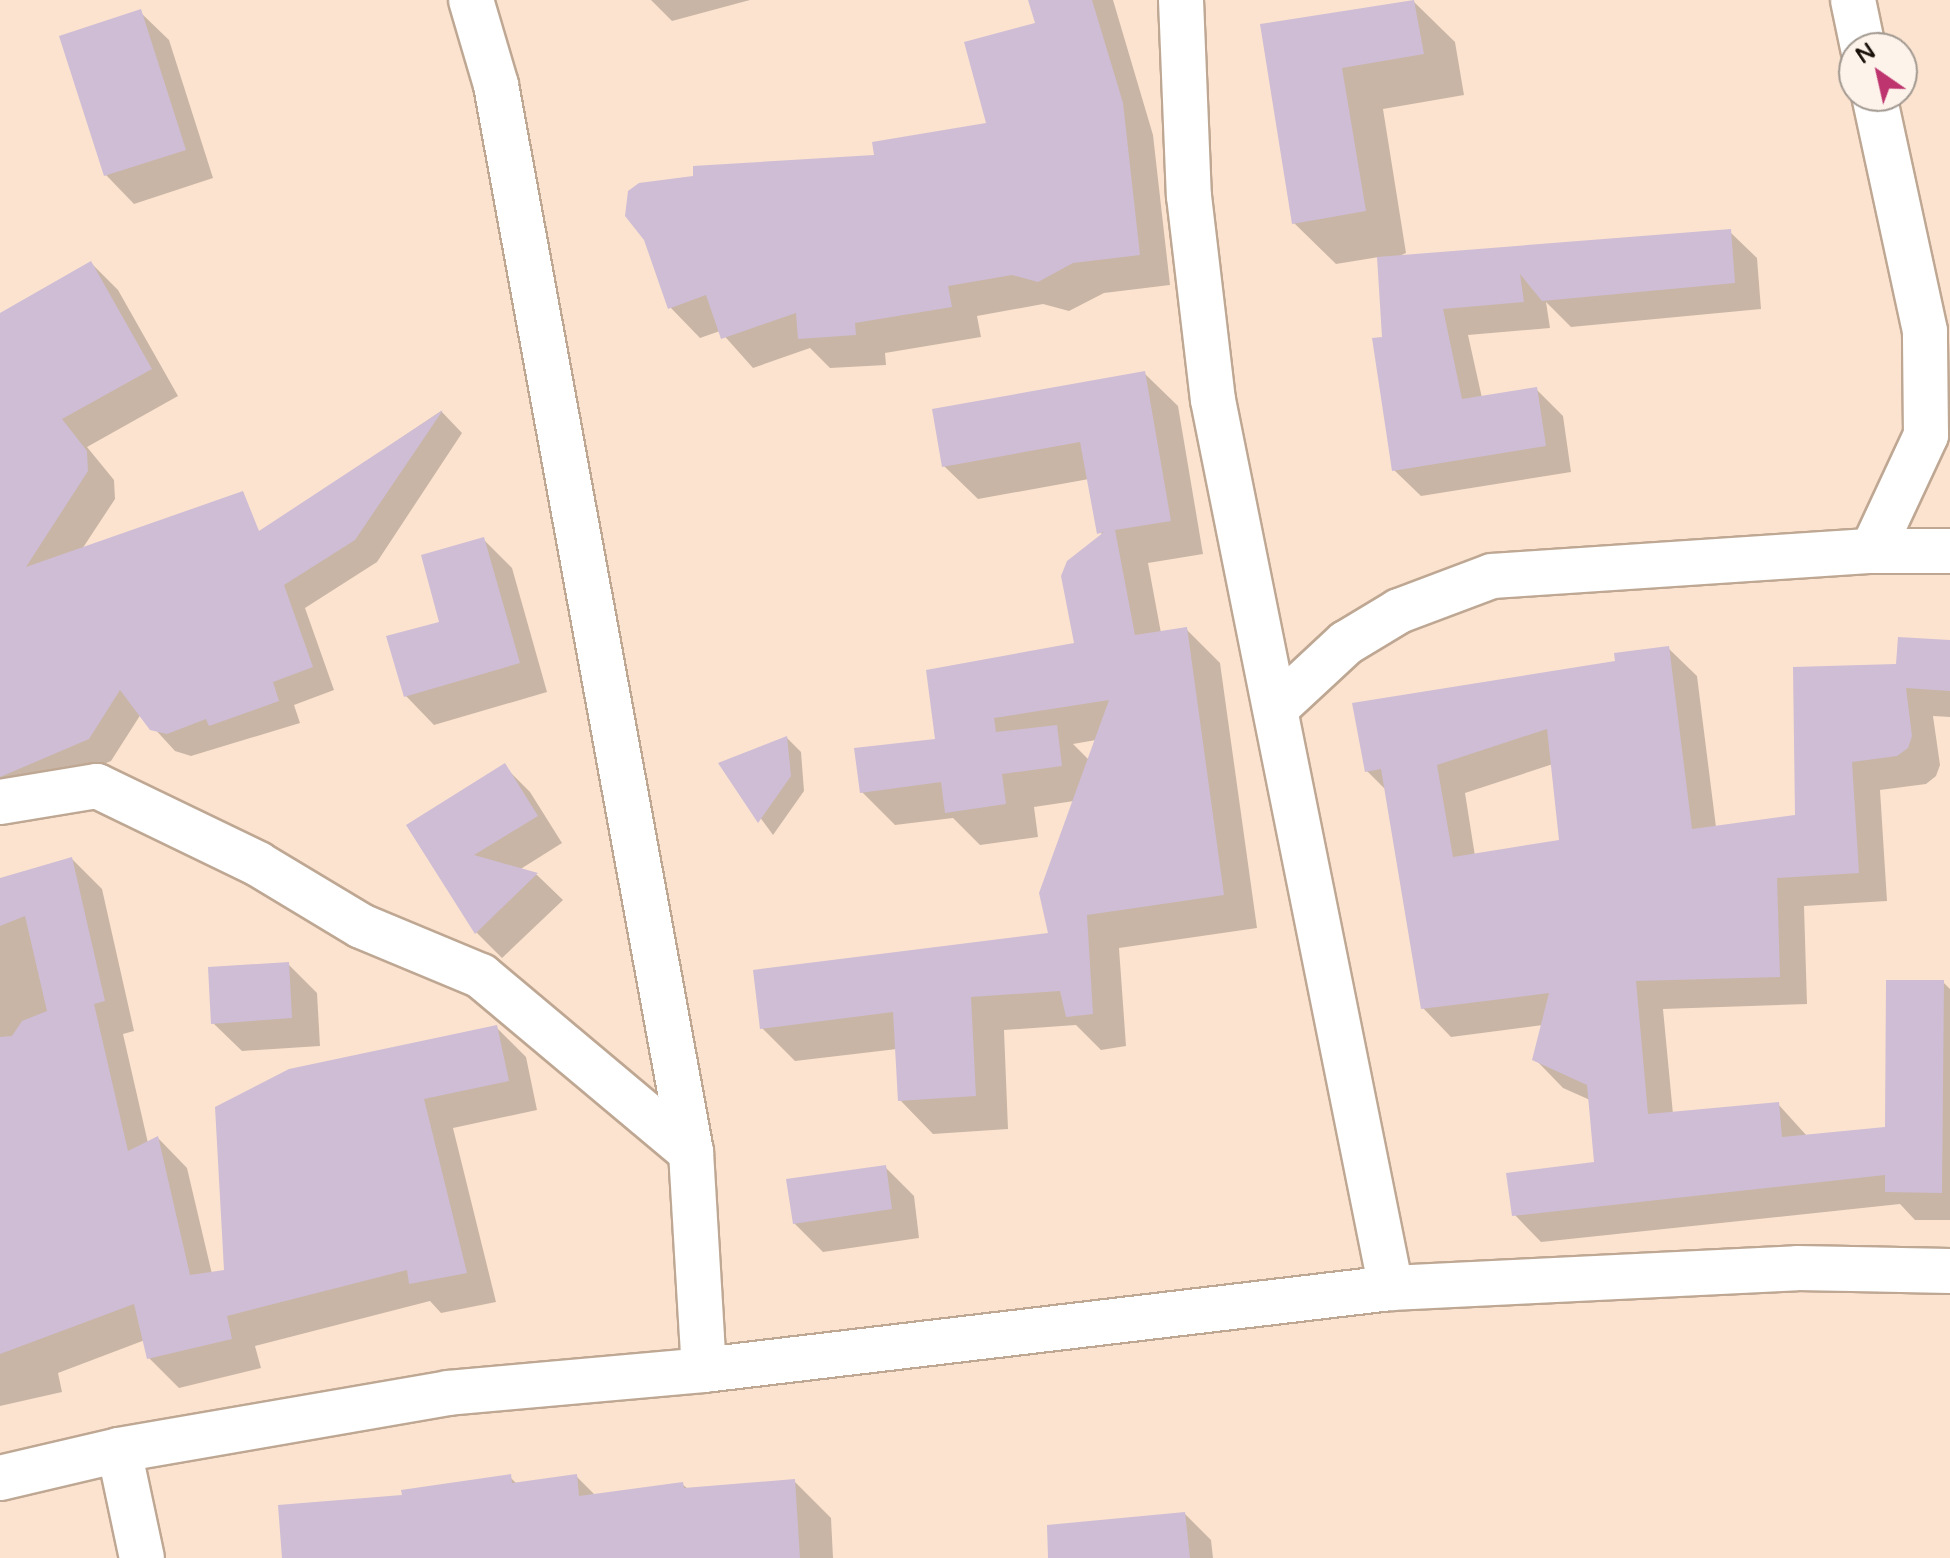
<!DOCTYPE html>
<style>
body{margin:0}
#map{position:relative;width:1950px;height:1558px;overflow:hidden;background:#fce3cf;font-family:"Varela Round",sans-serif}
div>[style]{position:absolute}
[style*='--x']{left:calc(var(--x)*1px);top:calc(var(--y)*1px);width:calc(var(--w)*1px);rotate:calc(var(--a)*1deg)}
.shadow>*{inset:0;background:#0003}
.building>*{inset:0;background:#cebdd5}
.roads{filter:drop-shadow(2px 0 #bea793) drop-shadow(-2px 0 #bea793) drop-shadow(0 2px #bea793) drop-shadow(0 -2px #bea793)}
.street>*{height:44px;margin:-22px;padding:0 22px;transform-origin:22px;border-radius:22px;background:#fff}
span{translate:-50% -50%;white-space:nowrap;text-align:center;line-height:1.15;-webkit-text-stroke:8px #fdf3eb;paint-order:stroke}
.north{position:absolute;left:1838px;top:32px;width:80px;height:80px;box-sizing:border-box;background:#fdf3eb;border:2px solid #a29991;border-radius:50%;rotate:326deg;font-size:22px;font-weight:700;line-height:32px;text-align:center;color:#1a110a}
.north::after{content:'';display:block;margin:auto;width:28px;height:36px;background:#bd346e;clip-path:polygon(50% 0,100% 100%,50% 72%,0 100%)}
</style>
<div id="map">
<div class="shadow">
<div style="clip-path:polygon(651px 0,750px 0,672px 21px)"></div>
<div style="clip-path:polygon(1030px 0,1113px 0,1153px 135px,1170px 285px,1104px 293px,1069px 311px,1043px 304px,977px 316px,981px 337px,885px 353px,886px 365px,830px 368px,810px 348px,753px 368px,720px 331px,700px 338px,670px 307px,876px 157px,988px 124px,1037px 25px)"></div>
<div style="clip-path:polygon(1413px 1px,1455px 42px,1464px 95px,1383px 109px,1406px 253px,1395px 258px,1730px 232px,1757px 258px,1761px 309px,1571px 327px,1546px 302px,1550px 328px,1468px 335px,1482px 398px,1536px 389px,1563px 416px,1571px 472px,1421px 496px,1394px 470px,1379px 257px,1336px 264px,1294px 223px,1262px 26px)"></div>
<div style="clip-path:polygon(140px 12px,169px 40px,213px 178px,134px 204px,106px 175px)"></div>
<div style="clip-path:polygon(91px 263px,118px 290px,178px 396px,87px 447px,114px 480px,115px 499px,69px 569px,0 592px,0 316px)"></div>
<div style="clip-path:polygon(evenodd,1144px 373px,1178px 406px,1203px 554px,1148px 563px,1161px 633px,1187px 630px,1220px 663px,1257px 928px,1119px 948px,1126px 1046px,1101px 1050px,1076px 1025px,1004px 1030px,1008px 1129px,933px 1134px,900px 1100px,897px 1049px,795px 1061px,762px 1028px,1050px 935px,1074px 801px,1034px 807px,1038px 837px,980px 845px,953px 818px,895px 825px,862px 792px,1076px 645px,1102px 536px,1089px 479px,978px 499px,944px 466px,1144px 373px,1096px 740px,1089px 760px,1073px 744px,1096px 740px)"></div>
<div style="clip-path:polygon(441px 411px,462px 433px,377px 562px,305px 608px,334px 690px,294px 705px,300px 723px,191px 756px,175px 751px,141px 714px,111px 761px,15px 801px,0 786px,0 653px,270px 526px)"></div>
<div style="clip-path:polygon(483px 539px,512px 568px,547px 692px,434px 725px,406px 696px)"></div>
<div style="clip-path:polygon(evenodd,1950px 642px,1950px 717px,1933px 716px,1940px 765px,1936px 776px,1926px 784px,1880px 790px,1887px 901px,1804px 906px,1807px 1004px,1663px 1009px,1673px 1114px,1778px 1104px,1807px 1136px,1887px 1129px,1943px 982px,1950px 989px,1950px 1220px,1915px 1220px,1900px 1204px,1541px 1242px,1513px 1213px,1596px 1164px,1590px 1100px,1563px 1088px,1535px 1059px,1543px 1025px,1451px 1037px,1423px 1008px,1386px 790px,1367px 771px,1617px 662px,1668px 648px,1697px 676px,1716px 827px,1797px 817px,1898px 666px,1950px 642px,1553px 764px,1561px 842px,1475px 856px,1465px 793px,1553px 764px)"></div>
<div style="clip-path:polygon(787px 738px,801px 752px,804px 791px,773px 835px,721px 764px)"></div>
<div style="clip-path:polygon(504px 766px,530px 792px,562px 843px,519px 870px,537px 875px,563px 900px,502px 958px,476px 932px,409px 826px)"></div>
<div style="clip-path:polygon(72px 859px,102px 889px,134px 1031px,123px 1034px,148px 1143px,158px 1138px,187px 1168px,212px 1274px,226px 1272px,496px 1027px,526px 1057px,537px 1110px,453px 1128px,496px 1302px,441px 1313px,430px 1301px,255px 1346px,261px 1368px,179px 1388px,149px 1358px,145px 1340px,58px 1373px,62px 1392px,0 1406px,0 880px)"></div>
<div style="clip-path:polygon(288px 964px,317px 993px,320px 1046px,242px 1051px,213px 1023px)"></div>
<div style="clip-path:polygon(885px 1167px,914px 1196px,919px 1238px,823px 1252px,794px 1223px)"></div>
<div style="clip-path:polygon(576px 1476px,596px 1496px,682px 1484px,688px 1489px,794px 1481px,831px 1518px,833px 1558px,284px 1558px,404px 1497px,510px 1477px,517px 1484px)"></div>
<div style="clip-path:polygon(1185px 1514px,1211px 1540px,1213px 1558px,1065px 1558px)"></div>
</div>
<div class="building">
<div style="clip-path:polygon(1028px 0,1092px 0,1123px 103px,1140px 255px,1073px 263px,1038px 282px,1012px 275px,948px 286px,952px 307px,855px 323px,856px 335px,798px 339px,796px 313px,721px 339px,706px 295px,668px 309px,644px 240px,625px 216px,628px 191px,639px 183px,693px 176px,693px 166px,874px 155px,872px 142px,986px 123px,964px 42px,1035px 23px)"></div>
<div style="clip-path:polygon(1414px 0,1424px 54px,1342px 68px,1366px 211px,1292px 224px,1260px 24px)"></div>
<div style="clip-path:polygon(141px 9px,186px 150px,104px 176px,59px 36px)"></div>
<div style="clip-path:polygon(1731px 229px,1735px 283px,1542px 301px,1520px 274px,1524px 302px,1443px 309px,1462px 399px,1537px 387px,1546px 446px,1392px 471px,1372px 338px,1382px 337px,1377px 257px)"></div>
<div style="clip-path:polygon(91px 261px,152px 369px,62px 419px,87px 451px,88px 471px,26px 567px,243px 491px,259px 531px,443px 410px,355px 540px,284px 585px,313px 667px,273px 682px,279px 701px,209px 726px,206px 719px,167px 734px,150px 730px,120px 690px,89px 739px,0 777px,0 313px)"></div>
<div style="clip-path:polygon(1145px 371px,1171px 521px,1115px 530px,1135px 635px,1187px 627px,1224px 895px,1087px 915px,1093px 1014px,1066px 1017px,1060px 991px,971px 997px,976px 1096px,898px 1101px,893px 1012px,760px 1029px,753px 970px,1048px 933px,1039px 893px,1109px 700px,994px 718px,996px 732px,1057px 725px,1062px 766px,1002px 774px,1006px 804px,945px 813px,941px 782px,860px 793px,854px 748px,935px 739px,926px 670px,1074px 643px,1061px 576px,1067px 561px,1104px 532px,1097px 534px,1080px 442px,942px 467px,932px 409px)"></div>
<div style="clip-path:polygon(484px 537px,520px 663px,404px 697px,386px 636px,439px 622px,421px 555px)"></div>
<div style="clip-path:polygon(evenodd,1898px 637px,1950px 640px,1950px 691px,1906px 688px,1912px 736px,1908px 748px,1897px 756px,1852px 762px,1859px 873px,1777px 878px,1780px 977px,1636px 981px,1648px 1114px,1779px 1102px,1782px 1137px,1885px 1127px,1886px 980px,1944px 980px,1942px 1193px,1885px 1192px,1885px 1175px,1512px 1216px,1506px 1173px,1594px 1162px,1587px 1085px,1532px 1060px,1549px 993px,1421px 1009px,1381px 769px,1365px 772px,1352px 703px,1615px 661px,1614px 653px,1669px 646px,1692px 829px,1795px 815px,1793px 667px,1896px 664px,1898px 637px,1547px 729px,1559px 840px,1453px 857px,1437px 765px,1547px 729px)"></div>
<div style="clip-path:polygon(787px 736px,791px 776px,758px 823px,718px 763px)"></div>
<div style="clip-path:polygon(505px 763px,538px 816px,474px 855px,538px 873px,475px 934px,406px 825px)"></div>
<div style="clip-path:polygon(72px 857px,105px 1001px,94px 1004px,128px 1151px,158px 1136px,190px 1275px,224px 1270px,215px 1107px,289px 1069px,497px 1025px,509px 1081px,424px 1099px,467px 1273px,409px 1284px,407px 1270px,227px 1316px,232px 1339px,147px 1359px,134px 1304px,0 1354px,0 1037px,12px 1036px,22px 1021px,47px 1011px,25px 916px,0 926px,0 878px)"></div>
<div style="clip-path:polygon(289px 962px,292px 1018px,211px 1024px,208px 967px)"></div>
<div style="clip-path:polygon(886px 1165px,892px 1209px,793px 1224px,786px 1179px)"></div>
<div style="clip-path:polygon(511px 1474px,512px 1483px,577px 1474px,579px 1496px,683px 1482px,684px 1488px,795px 1479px,800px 1558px,282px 1558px,278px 1505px,402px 1495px,401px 1490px)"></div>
<div style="clip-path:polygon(1185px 1512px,1190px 1558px,1048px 1558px,1047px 1525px)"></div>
</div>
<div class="roads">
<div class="street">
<div style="--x:471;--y:0;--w:89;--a:73.6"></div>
<div style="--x:496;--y:85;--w:1085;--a:79.64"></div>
<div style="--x:691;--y:1152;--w:218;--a:86.6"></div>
<div style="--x:1181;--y:0;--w:196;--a:87.7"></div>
<div style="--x:1189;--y:196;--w:205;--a:83.3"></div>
<div style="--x:1213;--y:400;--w:906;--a:78.67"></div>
<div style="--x:1853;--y:0;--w:49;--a:78.2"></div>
<div style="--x:1872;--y:551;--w:128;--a:-65"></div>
<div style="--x:1926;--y:435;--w:104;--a:-90.6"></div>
<div style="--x:1925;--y:331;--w:240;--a:-102.2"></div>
<div style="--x:1276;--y:708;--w:96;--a:-42.9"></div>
<div style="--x:1346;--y:643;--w:62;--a:-31.1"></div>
<div style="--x:1399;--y:611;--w:99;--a:-20.6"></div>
<div style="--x:1492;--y:576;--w:381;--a:-3.8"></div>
<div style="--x:1872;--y:551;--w:78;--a:0"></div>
<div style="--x:0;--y:802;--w:98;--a:-9.4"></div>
<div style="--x:97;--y:786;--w:179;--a:25.8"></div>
<div style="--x:258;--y:864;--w:120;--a:31"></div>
<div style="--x:361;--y:926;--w:130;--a:22.6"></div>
<div style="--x:481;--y:976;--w:274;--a:40"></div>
<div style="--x:119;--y:1450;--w:110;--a:78"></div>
<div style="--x:0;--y:1478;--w:122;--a:-13.2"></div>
<div style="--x:119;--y:1450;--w:334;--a:-9.8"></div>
<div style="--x:448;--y:1393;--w:257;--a:-5.1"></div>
<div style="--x:704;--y:1370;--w:692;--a:-6.81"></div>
<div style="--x:1391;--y:1288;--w:406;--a:-2.8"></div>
<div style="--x:1797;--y:1268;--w:153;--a:1.1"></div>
</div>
</div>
<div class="north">N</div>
</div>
